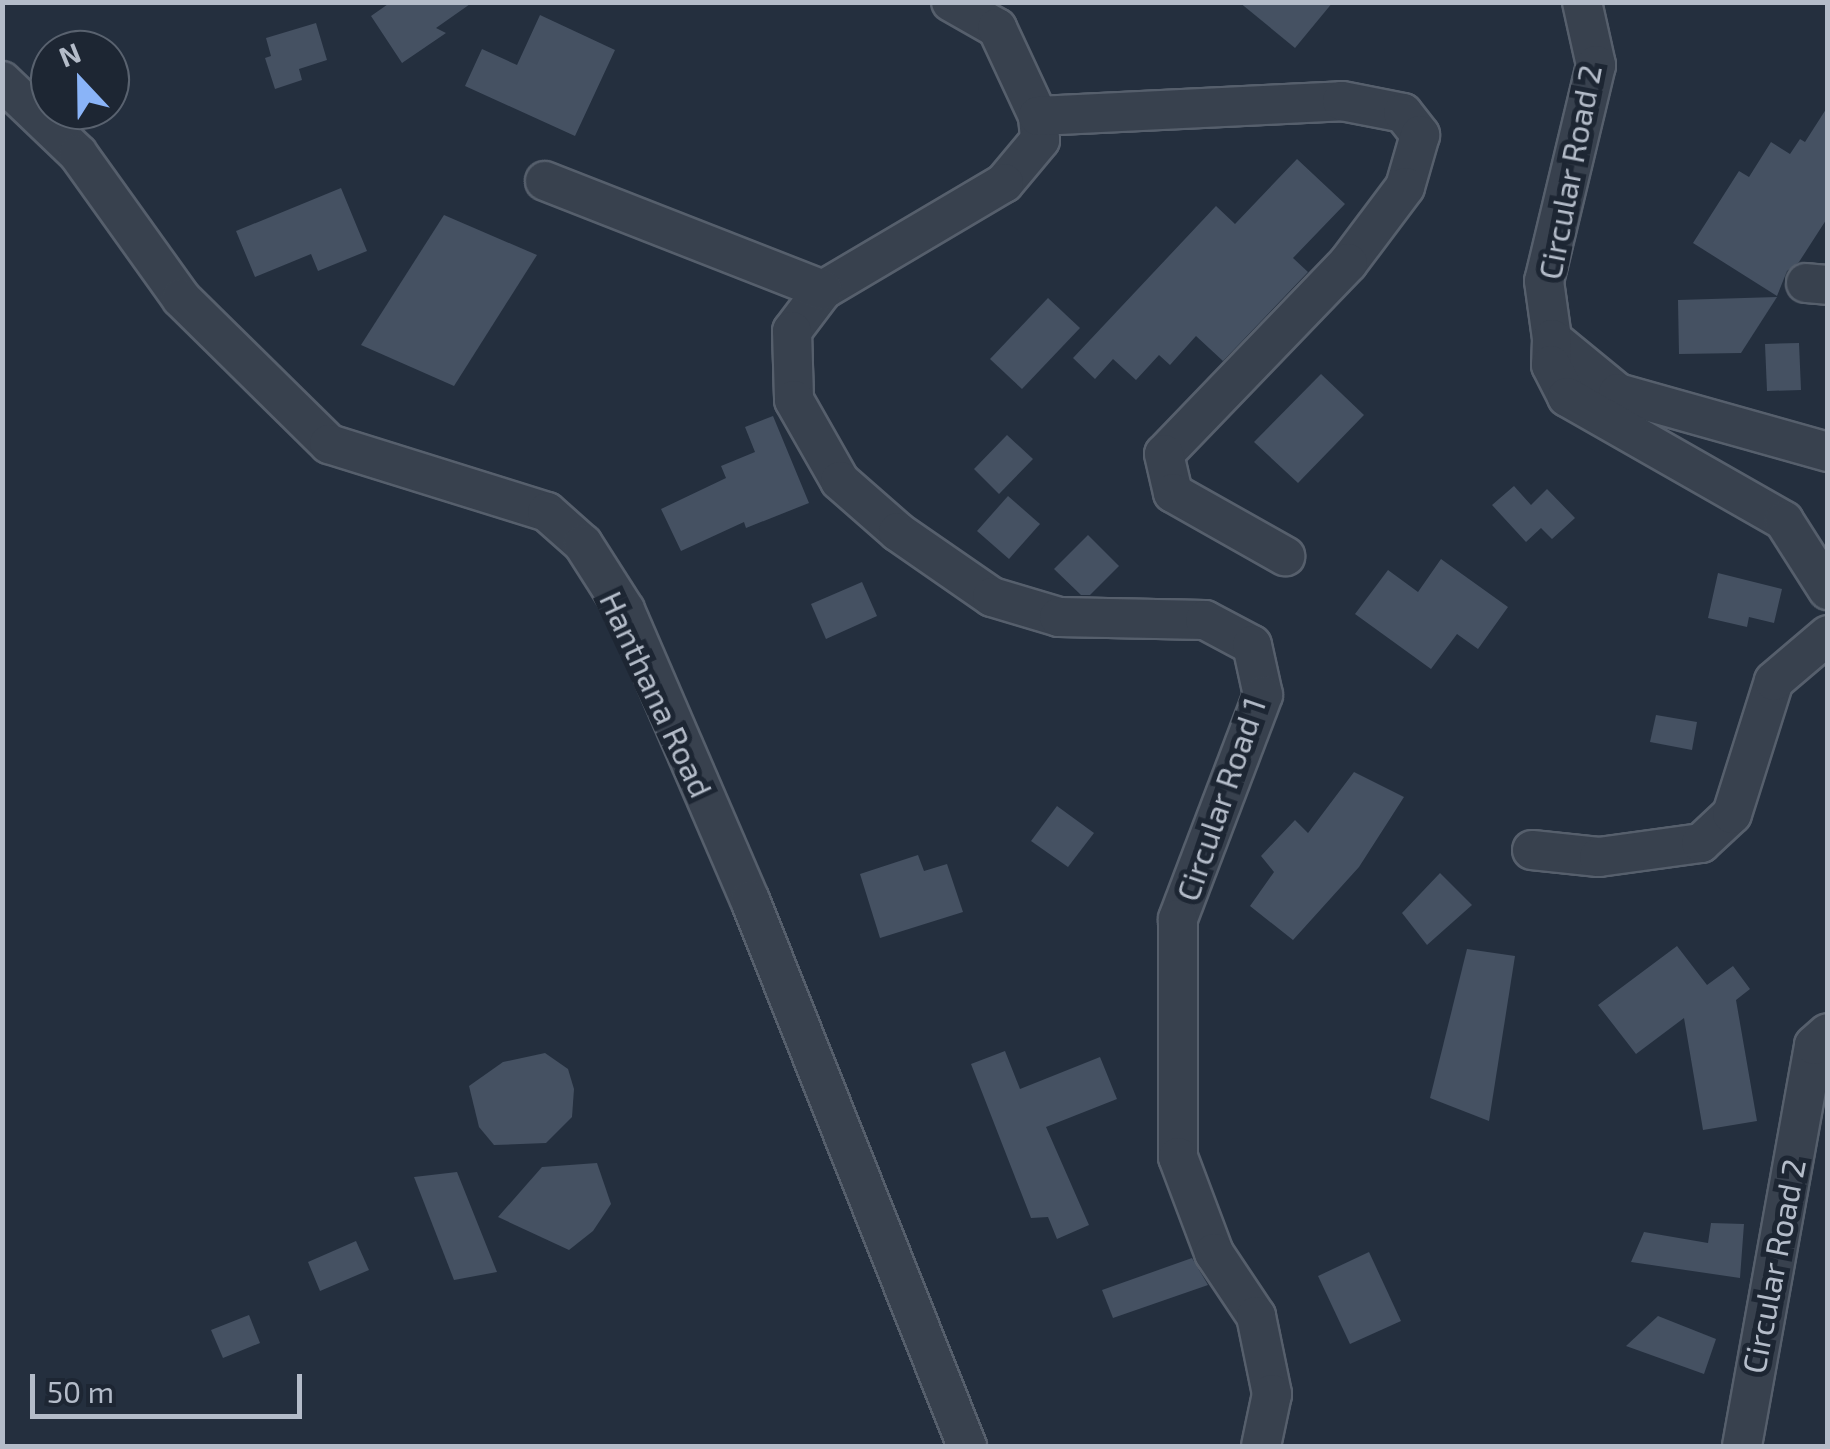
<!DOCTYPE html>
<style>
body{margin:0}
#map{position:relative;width:1830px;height:1449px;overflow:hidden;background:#242f3e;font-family:"Exo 2",sans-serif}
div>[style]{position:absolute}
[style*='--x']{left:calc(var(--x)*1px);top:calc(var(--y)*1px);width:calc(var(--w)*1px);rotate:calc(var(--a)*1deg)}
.building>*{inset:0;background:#455162}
.roads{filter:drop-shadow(2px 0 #565f6c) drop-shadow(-2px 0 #565f6c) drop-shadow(0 2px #565f6c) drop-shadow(0 -2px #565f6c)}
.minor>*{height:38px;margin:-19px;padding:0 19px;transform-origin:19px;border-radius:19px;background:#38414e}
span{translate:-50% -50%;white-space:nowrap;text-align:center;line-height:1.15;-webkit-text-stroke:10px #1d2633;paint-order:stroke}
.street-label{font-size:32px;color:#b4bcc9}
.frame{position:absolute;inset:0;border:5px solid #b4bcc9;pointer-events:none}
.north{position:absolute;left:30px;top:30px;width:100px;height:100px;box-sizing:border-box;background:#1d2633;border:2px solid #59626f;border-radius:50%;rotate:338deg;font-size:28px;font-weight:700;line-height:40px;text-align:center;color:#b4bcc9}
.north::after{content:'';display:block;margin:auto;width:35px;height:45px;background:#8ab4f8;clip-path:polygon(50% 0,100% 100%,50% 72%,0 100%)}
.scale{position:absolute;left:30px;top:1374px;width:272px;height:45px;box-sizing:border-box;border:5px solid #b4bcc9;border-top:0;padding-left:12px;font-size:30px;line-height:35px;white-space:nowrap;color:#b4bcc9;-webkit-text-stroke:8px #1d2633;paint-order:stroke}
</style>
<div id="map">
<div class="building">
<div style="clip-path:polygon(391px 2px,473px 2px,436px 28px,446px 33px,402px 63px,371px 16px)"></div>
<div style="clip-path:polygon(1239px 2px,1333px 2px,1295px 48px)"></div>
<div style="clip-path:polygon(540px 15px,615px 50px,575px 136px,465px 86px,482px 49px,517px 65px)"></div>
<div style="clip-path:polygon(316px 23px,327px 60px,299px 69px,302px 80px,275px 89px,265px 58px,271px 56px,266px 38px)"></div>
<div style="clip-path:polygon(1828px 106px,1828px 217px,1799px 262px,1787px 271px,1777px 296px,1693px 243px,1739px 171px,1749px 177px,1771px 142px,1790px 154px,1800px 139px,1805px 142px)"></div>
<div style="clip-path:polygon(1297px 159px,1345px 204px,1293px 258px,1308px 272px,1223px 361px,1196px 336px,1170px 365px,1159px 355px,1136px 380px,1113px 359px,1095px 379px,1073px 358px,1216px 206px,1235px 224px)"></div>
<div style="clip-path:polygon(341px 188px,367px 251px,318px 271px,311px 254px,255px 277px,236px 231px)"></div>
<div style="clip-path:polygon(444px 215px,537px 255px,454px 386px,361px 345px)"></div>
<div style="clip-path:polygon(1777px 297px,1741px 353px,1679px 354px,1678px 300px)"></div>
<div style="clip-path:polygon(1048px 298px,1080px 328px,1022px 389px,990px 359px)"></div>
<div style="clip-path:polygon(1799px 343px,1801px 390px,1767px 391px,1765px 344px)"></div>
<div style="clip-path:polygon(1321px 374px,1364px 415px,1298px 483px,1254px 442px)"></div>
<div style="clip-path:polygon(773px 416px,809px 503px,746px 528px,744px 522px,681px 551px,661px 509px,726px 478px,721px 466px,755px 452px,745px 427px)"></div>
<div style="clip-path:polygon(1007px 435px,1033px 459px,999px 494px,974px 469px)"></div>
<div style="clip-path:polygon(1514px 486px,1531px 505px,1547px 489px,1575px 518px,1552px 539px,1541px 528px,1526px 542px,1492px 505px)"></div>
<div style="clip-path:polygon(1008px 496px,1040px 524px,1009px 559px,977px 531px)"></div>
<div style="clip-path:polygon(1088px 535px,1119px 566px,1090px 595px,1081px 595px,1054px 569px)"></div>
<div style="clip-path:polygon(1441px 559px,1508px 607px,1478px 649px,1457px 634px,1431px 669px,1355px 614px,1388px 570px,1418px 592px)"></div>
<div style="clip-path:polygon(1718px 573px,1782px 589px,1774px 623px,1749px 617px,1747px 627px,1708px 618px)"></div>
<div style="clip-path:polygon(862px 582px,877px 616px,826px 639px,811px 604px)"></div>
<div style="clip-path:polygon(1656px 715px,1697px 722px,1692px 750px,1650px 742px)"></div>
<div style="clip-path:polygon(1354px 772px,1404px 797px,1359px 867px,1293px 940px,1250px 906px,1274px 872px,1261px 856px,1295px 820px,1308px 833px)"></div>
<div style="clip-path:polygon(1057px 806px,1094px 833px,1068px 867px,1031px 841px)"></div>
<div style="clip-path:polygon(918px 855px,924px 871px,947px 864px,963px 912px,880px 938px,860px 874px)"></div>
<div style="clip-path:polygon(1440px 873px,1472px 905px,1427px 945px,1402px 913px)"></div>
<div style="clip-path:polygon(1677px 946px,1707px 985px,1733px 966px,1750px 989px,1736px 1000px,1757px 1121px,1703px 1130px,1684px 1018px,1636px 1054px,1598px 1005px)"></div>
<div style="clip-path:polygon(1467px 949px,1515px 956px,1489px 1121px,1430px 1098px)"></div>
<div style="clip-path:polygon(1005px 1051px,1020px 1089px,1100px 1057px,1117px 1099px,1046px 1127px,1089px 1225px,1057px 1239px,1048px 1217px,1031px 1218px,971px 1064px)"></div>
<div style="clip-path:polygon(545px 1053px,568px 1069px,574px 1089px,572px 1117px,546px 1143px,494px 1145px,479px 1127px,469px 1086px,503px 1062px)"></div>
<div style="clip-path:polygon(597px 1163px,611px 1204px,593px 1231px,569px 1250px,498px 1217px,542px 1167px)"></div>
<div style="clip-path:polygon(457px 1172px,497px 1272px,454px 1280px,414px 1177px)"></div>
<div style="clip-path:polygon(1711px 1223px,1744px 1224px,1740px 1278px,1631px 1262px,1644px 1232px,1708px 1243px)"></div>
<div style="clip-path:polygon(356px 1241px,369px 1270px,320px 1291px,308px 1262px)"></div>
<div style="clip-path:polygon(1369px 1252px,1401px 1321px,1350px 1344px,1318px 1276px)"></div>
<div style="clip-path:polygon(1192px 1258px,1208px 1285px,1113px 1318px,1102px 1290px)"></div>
<div style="clip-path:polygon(249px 1315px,260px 1343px,223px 1358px,211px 1330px)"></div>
<div style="clip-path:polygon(1658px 1316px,1716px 1339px,1704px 1374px,1626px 1346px)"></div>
</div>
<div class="roads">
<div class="minor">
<div style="--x:951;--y:2;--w:53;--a:29.5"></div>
<div style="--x:997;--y:28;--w:97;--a:65"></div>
<div style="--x:1038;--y:116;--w:24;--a:85"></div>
<div style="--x:1040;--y:140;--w:56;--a:129.9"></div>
<div style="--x:1004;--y:183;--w:210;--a:149.4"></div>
<div style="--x:823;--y:290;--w:51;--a:127.1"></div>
<div style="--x:792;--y:331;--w:69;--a:88.3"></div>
<div style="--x:794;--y:400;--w:93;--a:60.4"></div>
<div style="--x:840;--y:481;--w:77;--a:41.3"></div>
<div style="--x:898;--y:532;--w:114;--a:34.7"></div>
<div style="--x:992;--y:597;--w:70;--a:16.6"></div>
<div style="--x:1059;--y:617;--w:146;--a:1.2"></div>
<div style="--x:1205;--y:620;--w:53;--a:28"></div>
<div style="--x:1252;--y:645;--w:51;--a:77.6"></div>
<div style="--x:1263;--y:695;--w:240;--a:110.8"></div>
<div style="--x:1178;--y:919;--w:238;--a:90"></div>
<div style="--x:1178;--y:1157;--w:103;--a:69.4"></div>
<div style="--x:1214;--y:1253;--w:76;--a:56.3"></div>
<div style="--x:1256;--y:1316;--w:80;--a:78.4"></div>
<div style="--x:1272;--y:1394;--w:53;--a:101.9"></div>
<div style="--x:1582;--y:2;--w:65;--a:77.5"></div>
<div style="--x:1596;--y:65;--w:222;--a:103.5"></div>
<div style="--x:1544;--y:281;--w:59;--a:82.1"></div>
<div style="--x:1552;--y:339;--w:85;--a:39.3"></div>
<div style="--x:1618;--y:393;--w:218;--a:15.7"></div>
<div style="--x:2;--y:81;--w:105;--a:43.8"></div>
<div style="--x:78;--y:154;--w:177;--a:54.4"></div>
<div style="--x:181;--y:298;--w:208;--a:44.6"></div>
<div style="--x:329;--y:444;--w:228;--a:17.3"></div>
<div style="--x:547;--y:512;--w:48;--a:41.6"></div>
<div style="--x:583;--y:544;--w:78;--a:57.5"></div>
<div style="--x:625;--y:610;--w:316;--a:66.7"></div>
<div style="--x:750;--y:900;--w:588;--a:68.33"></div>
<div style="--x:1038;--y:116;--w:304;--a:-2.8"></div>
<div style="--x:1342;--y:101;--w:62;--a:11.1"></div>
<div style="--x:1403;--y:113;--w:28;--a:52"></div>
<div style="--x:1420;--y:135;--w:54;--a:106.1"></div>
<div style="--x:1405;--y:187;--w:95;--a:126.9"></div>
<div style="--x:1348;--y:263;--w:265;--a:133.9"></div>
<div style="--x:1164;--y:454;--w:40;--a:77"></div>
<div style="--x:1173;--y:493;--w:129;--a:29.4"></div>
<div style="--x:545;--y:181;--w:299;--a:21.4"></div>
<div style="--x:1806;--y:283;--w:22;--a:5"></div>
<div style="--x:1552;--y:339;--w:26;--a:92"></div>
<div style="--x:1551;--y:365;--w:36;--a:63"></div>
<div style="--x:1567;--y:397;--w:250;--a:29.7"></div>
<div style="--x:1784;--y:521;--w:82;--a:57.5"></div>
<div style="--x:1532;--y:850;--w:67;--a:6"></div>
<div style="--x:1599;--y:857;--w:103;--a:-7.8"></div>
<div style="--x:1701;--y:843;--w:42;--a:-43.1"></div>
<div style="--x:1732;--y:814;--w:139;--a:-72.5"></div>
<div style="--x:1774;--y:681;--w:71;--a:-40.4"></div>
<div style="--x:1742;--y:1446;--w:407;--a:-79.8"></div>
<div style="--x:1814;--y:1045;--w:18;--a:-41"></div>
</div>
</div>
<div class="street-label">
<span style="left:1569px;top:172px;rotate:-79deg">Circular Road 2</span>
<span style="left:657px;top:694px;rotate:65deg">Hanthana Road</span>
<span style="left:1220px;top:799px;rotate:-71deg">Circular Road 1</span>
<span style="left:1773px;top:1266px;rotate:-79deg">Circular Road 2</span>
</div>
<div class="frame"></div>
<div class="north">N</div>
<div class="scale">50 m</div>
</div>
